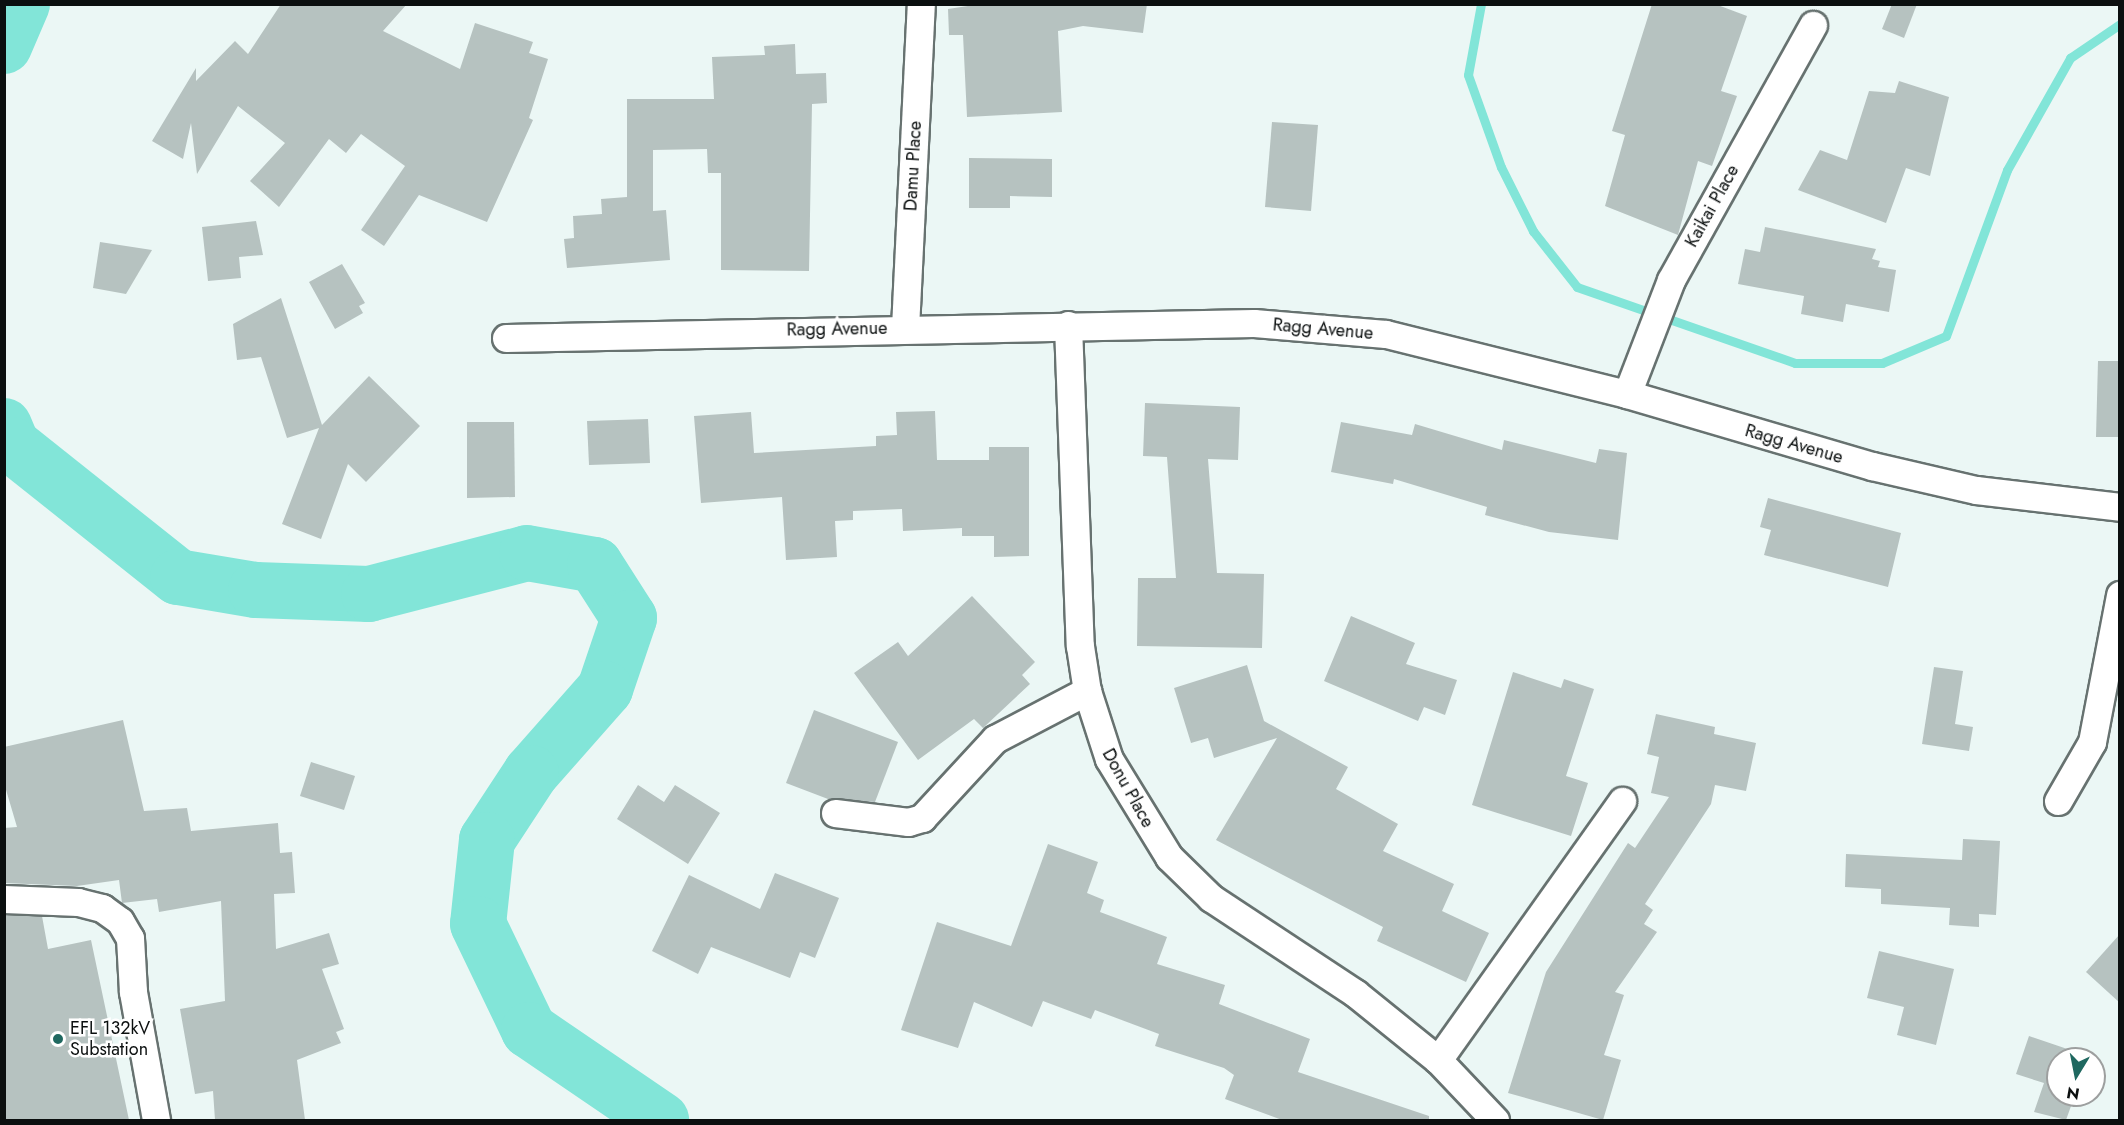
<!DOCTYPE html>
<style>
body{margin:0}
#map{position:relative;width:2124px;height:1125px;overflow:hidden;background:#ebf7f5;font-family:Jost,sans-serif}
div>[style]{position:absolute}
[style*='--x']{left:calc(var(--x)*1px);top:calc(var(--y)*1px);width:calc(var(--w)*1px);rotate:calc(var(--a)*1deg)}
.stream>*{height:9px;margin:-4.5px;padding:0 4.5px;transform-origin:4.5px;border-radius:4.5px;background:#82e5d8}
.river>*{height:56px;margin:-28px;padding:0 28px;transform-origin:28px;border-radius:28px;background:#82e5d8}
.building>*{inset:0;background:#b6c2c0}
.roads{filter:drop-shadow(2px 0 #677270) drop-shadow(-2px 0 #677270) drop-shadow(0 2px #677270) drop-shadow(0 -2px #677270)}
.street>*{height:27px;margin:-13.5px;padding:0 13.5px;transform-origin:13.5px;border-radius:13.5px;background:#fff}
.dots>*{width:16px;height:16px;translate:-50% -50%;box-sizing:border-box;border:3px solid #fff;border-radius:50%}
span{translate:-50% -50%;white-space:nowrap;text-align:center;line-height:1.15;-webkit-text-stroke:5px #fff;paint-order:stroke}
.street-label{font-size:18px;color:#0b0f0f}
.poi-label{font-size:18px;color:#0b0f0f}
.left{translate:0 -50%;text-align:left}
.frame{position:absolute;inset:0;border:6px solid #0b0f0f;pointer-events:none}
.north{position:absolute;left:2046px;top:1047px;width:60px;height:60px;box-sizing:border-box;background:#fff;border:2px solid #9d9f9f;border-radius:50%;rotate:190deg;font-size:16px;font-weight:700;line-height:24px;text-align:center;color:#0b0f0f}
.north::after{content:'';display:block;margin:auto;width:21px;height:27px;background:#1f6860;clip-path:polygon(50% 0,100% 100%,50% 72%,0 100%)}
</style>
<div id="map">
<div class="stream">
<div style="--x:1481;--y:4;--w:72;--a:100.4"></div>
<div style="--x:1468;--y:75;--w:98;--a:70.3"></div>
<div style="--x:1501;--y:167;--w:72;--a:63.4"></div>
<div style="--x:1533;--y:231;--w:71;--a:51.8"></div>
<div style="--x:1577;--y:287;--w:231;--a:19.2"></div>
<div style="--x:1795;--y:363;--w:87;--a:0"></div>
<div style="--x:1882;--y:363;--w:69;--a:-22.9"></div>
<div style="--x:1946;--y:336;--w:177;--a:-69.8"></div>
<div style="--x:2007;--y:170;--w:129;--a:-60.6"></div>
<div style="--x:2070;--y:58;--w:60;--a:-34.2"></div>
</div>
<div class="river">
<div style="--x:4;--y:46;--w:46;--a:-66.8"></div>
<div style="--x:4;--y:426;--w:21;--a:67"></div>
<div style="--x:12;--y:445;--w:212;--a:38.5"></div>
<div style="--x:178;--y:577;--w:79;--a:9.5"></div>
<div style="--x:256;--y:590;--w:113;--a:2"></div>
<div style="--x:369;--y:594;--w:163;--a:-14.5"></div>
<div style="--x:527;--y:553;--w:69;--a:10"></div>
<div style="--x:595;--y:565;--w:63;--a:57.3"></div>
<div style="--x:629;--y:618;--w:75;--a:108.7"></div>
<div style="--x:605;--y:689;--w:112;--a:131.4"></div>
<div style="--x:531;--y:773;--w:80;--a:123.3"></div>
<div style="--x:487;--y:840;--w:84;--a:96.1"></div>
<div style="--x:478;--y:924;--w:118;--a:64.3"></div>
<div style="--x:529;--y:1030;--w:160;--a:34.3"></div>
</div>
<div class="building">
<div style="clip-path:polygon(281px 4px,407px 4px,383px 31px,460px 69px,475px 23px,533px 42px,529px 53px,548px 59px,529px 118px,533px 120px,487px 222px,419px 195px,384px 246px,361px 230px,405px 166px,361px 134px,346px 153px,329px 139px,279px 207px,250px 181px,285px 143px,238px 106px,197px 174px,191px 123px,183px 159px,152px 141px,196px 68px,196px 81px,235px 41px,248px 54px)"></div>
<div style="clip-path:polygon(981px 4px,1147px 4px,1143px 33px,1083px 26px,1058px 31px,1062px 112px,967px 117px,963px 35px,949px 35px,948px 9px)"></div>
<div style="clip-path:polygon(1652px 4px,1715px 4px,1747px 16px,1721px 91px,1737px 96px,1712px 166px,1698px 161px,1678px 235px,1605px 206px,1625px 135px,1612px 131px)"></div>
<div style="clip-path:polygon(1892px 4px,1917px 4px,1904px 38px,1882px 29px)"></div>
<div style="clip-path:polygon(795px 44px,796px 74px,826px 73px,827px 103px,812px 104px,809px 271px,721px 270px,721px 173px,708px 173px,707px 149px,653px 150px,653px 211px,666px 210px,670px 260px,567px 268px,564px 239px,574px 238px,573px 216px,602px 214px,601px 199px,627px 197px,627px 99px,714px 99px,712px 57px,765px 55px,764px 46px)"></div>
<div style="clip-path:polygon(1899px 81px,1949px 97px,1930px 176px,1906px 168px,1886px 223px,1798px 190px,1820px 150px,1847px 160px,1869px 91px,1895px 93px)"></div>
<div style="clip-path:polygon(1272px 122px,1318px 125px,1311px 211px,1265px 207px)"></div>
<div style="clip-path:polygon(969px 158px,1052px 159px,1052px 197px,1010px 196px,1010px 208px,969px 208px)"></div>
<div style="clip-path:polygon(256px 221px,263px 255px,239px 257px,241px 278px,208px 281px,202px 227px)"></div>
<div style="clip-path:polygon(1765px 227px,1876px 249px,1872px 259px,1880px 261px,1878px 267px,1896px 270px,1889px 312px,1846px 304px,1843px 322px,1801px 314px,1804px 296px,1738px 284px,1745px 249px,1760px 252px)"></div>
<div style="clip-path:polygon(100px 242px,152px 250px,126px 294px,93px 288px)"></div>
<div style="clip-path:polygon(342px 264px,365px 303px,359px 306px,363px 313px,335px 329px,309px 282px)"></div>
<div style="clip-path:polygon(281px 298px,322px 425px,369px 376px,420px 426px,366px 482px,348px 464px,321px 539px,282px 524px,319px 428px,287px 438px,261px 357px,237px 360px,233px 324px)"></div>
<div style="clip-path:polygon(2098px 361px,2120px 361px,2120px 437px,2096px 437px)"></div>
<div style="clip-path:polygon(1145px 403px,1240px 407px,1238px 460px,1208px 459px,1217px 573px,1264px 574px,1262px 648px,1137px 646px,1138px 578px,1176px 578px,1167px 457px,1143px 456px)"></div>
<div style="clip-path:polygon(935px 411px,937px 460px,989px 460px,989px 447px,1029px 447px,1029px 556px,994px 557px,994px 536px,962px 536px,962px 528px,903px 531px,902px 509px,853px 511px,853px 520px,835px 521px,837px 557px,786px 560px,782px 497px,701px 503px,694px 416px,751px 412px,754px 453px,876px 446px,876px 436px,897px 435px,896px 412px)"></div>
<div style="clip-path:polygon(648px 419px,650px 463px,589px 465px,587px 421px)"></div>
<div style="clip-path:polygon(467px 422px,514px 422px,515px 497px,467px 498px)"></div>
<div style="clip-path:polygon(1341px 422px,1412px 435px,1415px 424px,1502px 450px,1504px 440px,1596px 463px,1599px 449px,1627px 453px,1618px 540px,1549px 532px,1485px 515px,1487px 507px,1394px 479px,1393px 484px,1331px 472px)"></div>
<div style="clip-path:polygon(1768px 498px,1901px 533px,1888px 587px,1764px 555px,1771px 530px,1760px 527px)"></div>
<div style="clip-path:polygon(972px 596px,1035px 662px,1022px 675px,1030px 684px,983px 728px,974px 719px,918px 760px,854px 673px,898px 642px,908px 656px)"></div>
<div style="clip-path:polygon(1351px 616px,1415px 643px,1406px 664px,1457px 680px,1445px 715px,1424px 707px,1418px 721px,1324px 681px)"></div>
<div style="clip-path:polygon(1247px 665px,1264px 721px,1348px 767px,1336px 789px,1398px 824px,1383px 851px,1454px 884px,1442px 911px,1489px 933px,1466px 982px,1377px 941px,1383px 927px,1216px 840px,1277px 738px,1214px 758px,1208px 738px,1191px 743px,1174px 688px)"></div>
<div style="clip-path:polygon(1934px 667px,1963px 671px,1955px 724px,1973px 727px,1969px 751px,1922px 744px)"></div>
<div style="clip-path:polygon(1513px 672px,1561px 688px,1564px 679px,1594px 689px,1566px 776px,1588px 783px,1571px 836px,1472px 805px)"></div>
<div style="clip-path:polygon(814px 710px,898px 742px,875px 802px,828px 799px,786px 783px)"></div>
<div style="clip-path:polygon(1656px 714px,1715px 727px,1714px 734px,1756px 743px,1746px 791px,1715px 785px,1711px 804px,1645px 904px,1653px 910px,1644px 924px,1657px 932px,1615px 992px,1624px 995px,1604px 1055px,1621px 1060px,1603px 1120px,1508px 1093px,1546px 972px,1628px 843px,1635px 848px,1669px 797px,1651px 793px,1659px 757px,1647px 754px)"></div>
<div style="clip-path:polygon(123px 720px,144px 811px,187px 808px,191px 831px,278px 823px,280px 853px,292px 852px,295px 893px,274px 894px,276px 949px,329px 933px,339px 964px,322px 969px,344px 1029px,336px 1032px,341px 1043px,297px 1060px,305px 1120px,215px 1120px,213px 1091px,195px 1094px,180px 1009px,225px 1001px,221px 901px,159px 912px,157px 899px,122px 903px,119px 880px,77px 886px,4px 883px,4px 828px,17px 827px,4px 783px,4px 747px)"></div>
<div style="clip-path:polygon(311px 762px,355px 776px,344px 810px,300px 796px)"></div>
<div style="clip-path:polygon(638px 785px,664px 802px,675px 785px,720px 813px,688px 864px,617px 819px)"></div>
<div style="clip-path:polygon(1963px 839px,2000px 841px,1996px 915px,1979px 914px,1979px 927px,1949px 925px,1950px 908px,1881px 904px,1881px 889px,1845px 887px,1846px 854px,1962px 860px)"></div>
<div style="clip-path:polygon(1048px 844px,1098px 862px,1087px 893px,1104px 900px,1100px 912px,1167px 937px,1157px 964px,1225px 985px,1219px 1004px,1310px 1039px,1298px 1072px,1429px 1116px,1429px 1120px,1282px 1120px,1225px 1099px,1234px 1075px,1224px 1068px,1155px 1046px,1159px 1034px,1095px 1010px,1091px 1019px,1043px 1001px,1032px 1027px,974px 1002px,958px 1048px,901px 1030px,937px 922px,1011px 946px)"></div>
<div style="clip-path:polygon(775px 873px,839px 898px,815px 958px,800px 952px,790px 978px,711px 947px,698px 974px,652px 951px,689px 875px,760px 909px)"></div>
<div style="clip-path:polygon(4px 915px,42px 916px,48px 949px,91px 940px,129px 1120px,4px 1120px)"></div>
<div style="clip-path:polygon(2120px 934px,2120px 1003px,2086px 972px)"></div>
<div style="clip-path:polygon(1879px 951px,1954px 969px,1936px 1045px,1897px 1035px,1904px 1007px,1867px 998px)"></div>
<div style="clip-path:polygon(2029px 1036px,2088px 1056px,2058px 1059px,2058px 1095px,2075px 1095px,2066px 1120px,2034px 1112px,2044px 1083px,2016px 1074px)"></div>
</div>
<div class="roads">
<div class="street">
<div style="--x:1068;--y:325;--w:321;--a:87.9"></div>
<div style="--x:1080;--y:646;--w:46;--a:81.2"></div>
<div style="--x:1087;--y:691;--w:71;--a:72.1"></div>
<div style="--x:1109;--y:759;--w:115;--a:58.5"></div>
<div style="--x:1169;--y:857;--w:59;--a:44.3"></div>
<div style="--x:1211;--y:898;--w:173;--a:33.4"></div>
<div style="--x:1355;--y:993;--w:107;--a:38.9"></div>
<div style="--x:1438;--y:1060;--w:83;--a:46.5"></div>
<div style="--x:905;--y:328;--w:324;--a:-87.2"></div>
<div style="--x:506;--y:338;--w:748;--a:-1.15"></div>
<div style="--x:1254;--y:323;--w:132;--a:4.8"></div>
<div style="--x:1386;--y:334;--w:248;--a:14"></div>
<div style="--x:1627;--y:394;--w:255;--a:16.4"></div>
<div style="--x:1872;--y:466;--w:107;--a:13"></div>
<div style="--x:1976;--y:490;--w:145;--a:6.7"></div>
<div style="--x:1627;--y:394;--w:122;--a:-68.9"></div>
<div style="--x:1671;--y:280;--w:292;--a:-60.9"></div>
<div style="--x:2058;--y:801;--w:68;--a:-60"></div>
<div style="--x:2092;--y:742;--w:150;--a:-79.2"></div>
<div style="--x:835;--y:813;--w:74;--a:7"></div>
<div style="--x:908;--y:822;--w:15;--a:-16"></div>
<div style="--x:922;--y:818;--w:108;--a:-47.3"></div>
<div style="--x:995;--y:739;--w:104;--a:-27.6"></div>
<div style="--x:4;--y:899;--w:74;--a:2.3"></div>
<div style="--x:78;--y:902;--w:25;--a:14"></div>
<div style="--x:102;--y:908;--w:22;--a:36"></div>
<div style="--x:120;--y:921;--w:20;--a:60"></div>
<div style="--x:130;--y:938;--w:54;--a:86.8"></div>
<div style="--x:133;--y:992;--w:130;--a:79.8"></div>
<div style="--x:1438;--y:1060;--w:318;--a:-54.6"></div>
</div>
</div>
<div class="dots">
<div style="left:58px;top:1039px;background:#1f6860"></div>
</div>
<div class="street-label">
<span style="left:913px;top:166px;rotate:-87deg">Damu Place</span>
<span style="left:1712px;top:206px;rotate:-61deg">Kaikai Place</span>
<span style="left:837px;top:329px;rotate:-1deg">Ragg Avenue</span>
<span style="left:1323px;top:329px;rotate:5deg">Ragg Avenue</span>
<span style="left:1794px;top:444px;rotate:16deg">Ragg Avenue</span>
<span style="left:1128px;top:788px;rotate:61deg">Donu Place</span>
</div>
<div class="poi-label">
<span class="left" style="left:70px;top:1039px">EFL 132kV<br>Substation</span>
</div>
<div class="frame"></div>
<div class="north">N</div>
</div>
